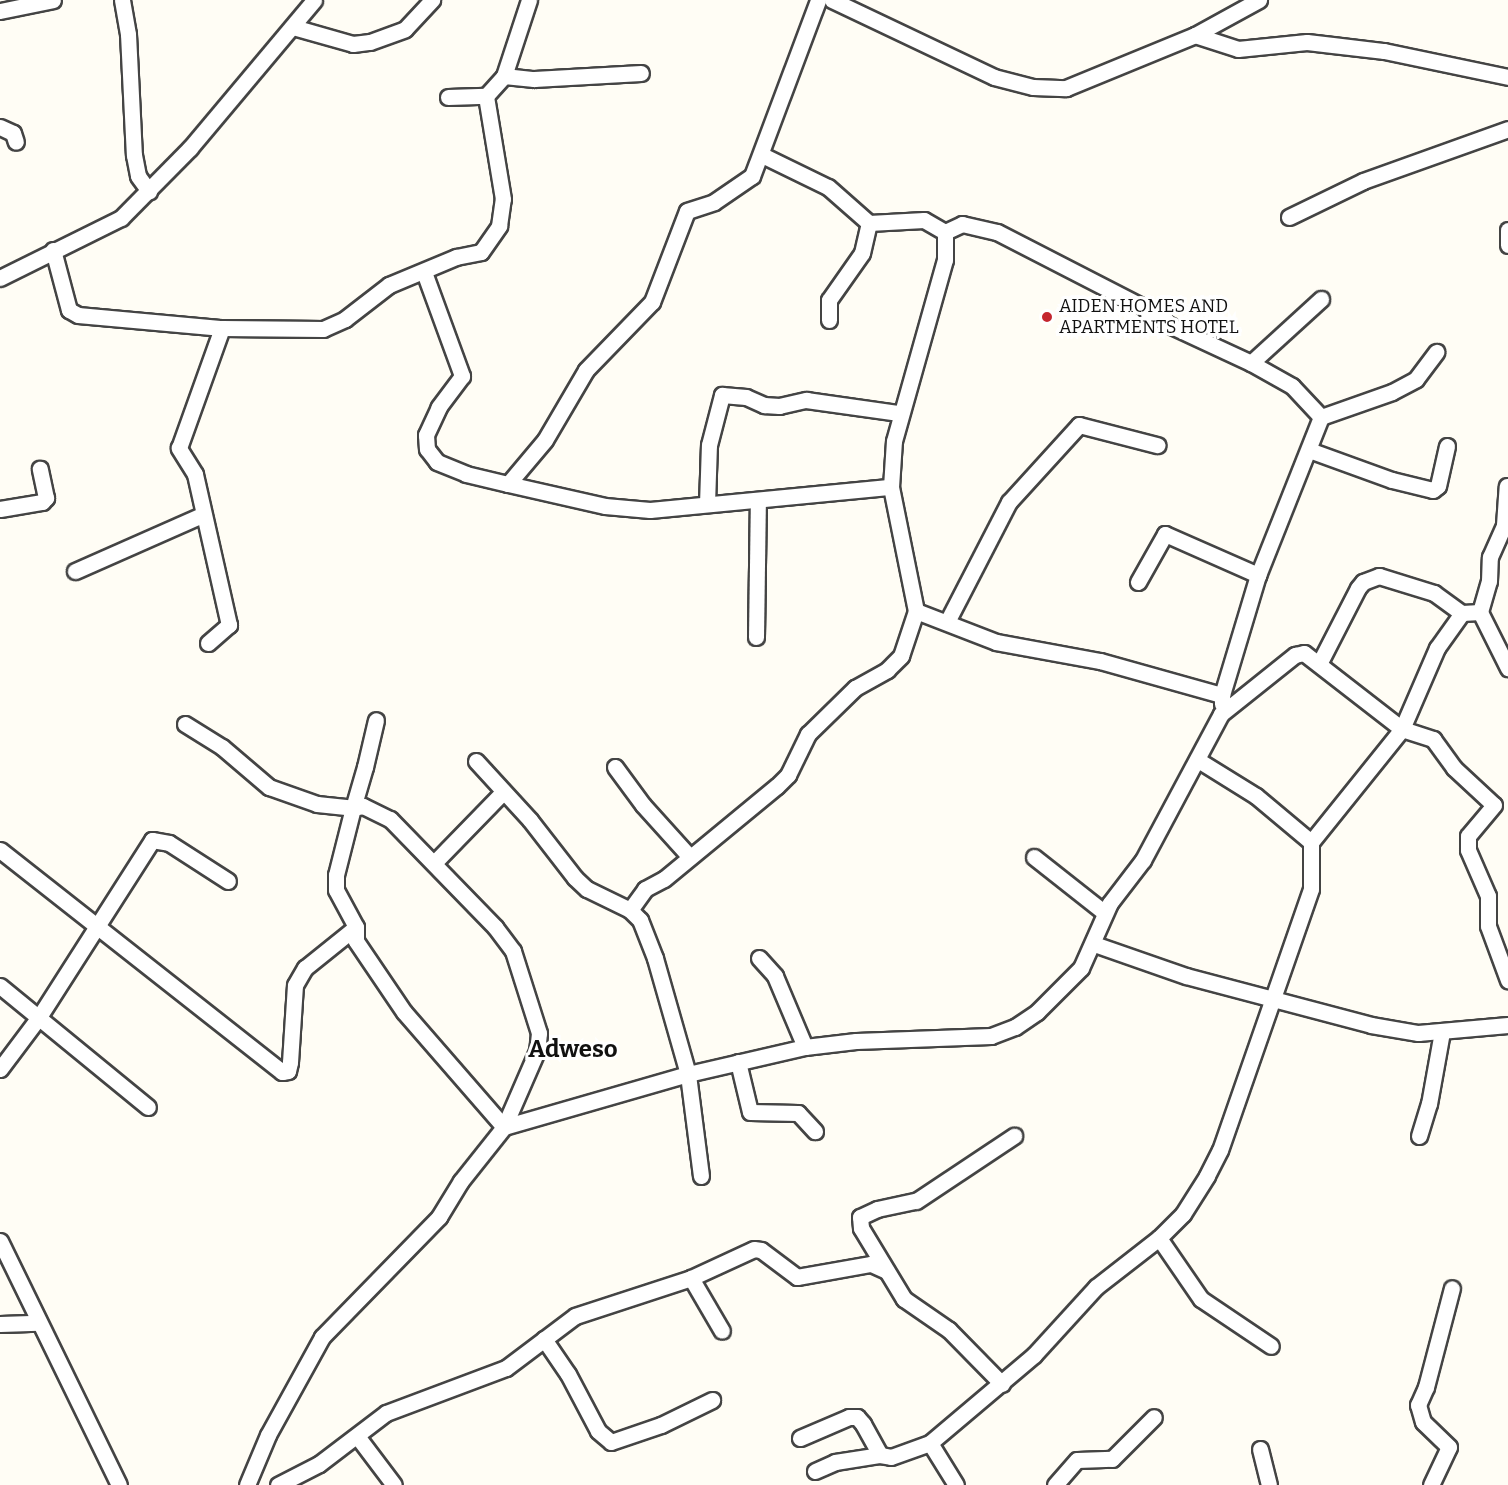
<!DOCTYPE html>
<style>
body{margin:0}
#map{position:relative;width:1508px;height:1485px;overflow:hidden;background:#fffdf5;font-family:Bitter,serif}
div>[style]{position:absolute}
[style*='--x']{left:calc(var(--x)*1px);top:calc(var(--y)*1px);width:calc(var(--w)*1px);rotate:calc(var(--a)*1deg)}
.roads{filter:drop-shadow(2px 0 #444) drop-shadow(-2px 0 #444) drop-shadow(0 2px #444) drop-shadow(0 -2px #444)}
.minor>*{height:15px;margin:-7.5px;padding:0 7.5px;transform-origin:7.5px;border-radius:7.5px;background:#fff}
.dots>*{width:16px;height:16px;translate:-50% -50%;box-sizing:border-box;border:3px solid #fff;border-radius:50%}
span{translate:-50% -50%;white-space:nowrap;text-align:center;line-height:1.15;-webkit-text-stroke:6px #fff;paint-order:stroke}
.poi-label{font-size:18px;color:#111}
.left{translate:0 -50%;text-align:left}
.district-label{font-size:24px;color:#111;font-weight:700}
</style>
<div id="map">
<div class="roads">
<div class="minor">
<div style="--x:122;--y:0;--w:35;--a:80"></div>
<div style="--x:128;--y:34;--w:121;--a:87.2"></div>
<div style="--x:134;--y:155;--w:21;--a:79"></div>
<div style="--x:138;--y:176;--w:19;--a:54"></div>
<div style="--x:832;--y:0;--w:179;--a:25.4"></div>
<div style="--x:994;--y:77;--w:40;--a:14.4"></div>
<div style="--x:1033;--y:87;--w:33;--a:2"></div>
<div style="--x:1066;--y:88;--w:139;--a:-22.3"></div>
<div style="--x:1195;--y:35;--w:45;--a:18"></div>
<div style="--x:1238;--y:49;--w:69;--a:-5.8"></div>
<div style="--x:1307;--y:42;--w:78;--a:6.7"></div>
<div style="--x:1384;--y:51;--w:127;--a:11.8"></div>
<div style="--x:0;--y:11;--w:54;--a:-11.7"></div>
<div style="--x:293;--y:27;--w:62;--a:15.8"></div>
<div style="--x:353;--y:44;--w:17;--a:-7"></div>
<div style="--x:370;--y:42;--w:37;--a:-20"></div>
<div style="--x:405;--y:29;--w:40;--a:-47"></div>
<div style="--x:1195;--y:35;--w:73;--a:-28.7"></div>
<div style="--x:504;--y:76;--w:30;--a:6"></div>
<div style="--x:534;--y:79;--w:107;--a:-3.2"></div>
<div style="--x:448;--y:97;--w:38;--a:-2"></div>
<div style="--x:486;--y:96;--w:27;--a:-48"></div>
<div style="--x:504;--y:76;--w:80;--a:-71.8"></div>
<div style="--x:0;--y:127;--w:14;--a:25"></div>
<div style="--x:13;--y:133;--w:9;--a:72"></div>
<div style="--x:762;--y:155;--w:73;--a:25.9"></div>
<div style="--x:828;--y:187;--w:55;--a:41.3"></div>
<div style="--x:869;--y:223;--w:55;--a:-3.1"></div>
<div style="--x:924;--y:220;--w:24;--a:30"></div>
<div style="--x:1289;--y:217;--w:82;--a:-25.9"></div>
<div style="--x:1363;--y:181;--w:154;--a:-19.7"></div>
<div style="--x:1508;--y:230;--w:15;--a:90"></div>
<div style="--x:53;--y:250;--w:62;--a:75.1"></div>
<div style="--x:69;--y:310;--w:10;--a:29"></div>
<div style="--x:78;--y:315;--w:145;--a:5.2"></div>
<div style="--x:222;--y:328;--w:101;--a:0.6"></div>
<div style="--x:323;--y:329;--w:24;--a:-24"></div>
<div style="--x:345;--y:319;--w:56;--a:-37.7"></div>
<div style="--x:389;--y:285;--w:73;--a:-22.7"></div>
<div style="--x:456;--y:257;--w:25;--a:-11"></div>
<div style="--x:481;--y:252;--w:32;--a:-55"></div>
<div style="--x:499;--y:226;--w:27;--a:-82"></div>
<div style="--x:503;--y:199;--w:104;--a:-99.4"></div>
<div style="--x:424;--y:272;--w:111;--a:69.9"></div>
<div style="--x:462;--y:376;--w:39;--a:127"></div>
<div style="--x:439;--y:407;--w:31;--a:115"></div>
<div style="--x:426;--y:435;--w:14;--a:86"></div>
<div style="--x:427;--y:449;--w:16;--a:52"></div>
<div style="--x:437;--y:462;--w:31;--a:22"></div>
<div style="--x:466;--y:474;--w:43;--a:13.4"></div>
<div style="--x:508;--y:484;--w:99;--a:12.8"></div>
<div style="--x:605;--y:506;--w:45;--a:5.1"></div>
<div style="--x:650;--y:510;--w:242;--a:-5.5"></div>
<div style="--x:0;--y:278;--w:135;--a:-26.4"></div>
<div style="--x:121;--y:218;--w:98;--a:-45.4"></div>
<div style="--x:190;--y:148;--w:193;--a:-50"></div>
<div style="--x:829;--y:320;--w:20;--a:-90"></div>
<div style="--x:829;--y:300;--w:57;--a:-54.9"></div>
<div style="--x:862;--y:253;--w:31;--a:-77"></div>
<div style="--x:1251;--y:363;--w:95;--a:-42.4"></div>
<div style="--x:1321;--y:417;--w:75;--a:-19.4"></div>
<div style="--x:1392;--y:392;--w:27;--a:-28"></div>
<div style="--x:1416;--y:379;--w:34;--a:-53"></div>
<div style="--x:1309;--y:450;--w:88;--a:19.9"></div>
<div style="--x:1392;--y:480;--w:42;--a:13.7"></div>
<div style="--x:1433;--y:490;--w:6;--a:-39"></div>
<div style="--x:1438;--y:486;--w:41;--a:-77.3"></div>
<div style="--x:508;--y:484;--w:57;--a:-49.9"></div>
<div style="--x:545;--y:440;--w:81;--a:-59.6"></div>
<div style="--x:586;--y:370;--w:95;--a:-45.9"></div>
<div style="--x:652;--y:302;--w:97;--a:-69"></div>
<div style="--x:687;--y:211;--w:28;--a:-18"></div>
<div style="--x:714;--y:202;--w:46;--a:-34.4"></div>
<div style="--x:752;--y:176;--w:188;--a:-69.4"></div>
<div style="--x:707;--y:504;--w:59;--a:-88.1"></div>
<div style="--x:709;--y:445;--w:52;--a:-75.4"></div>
<div style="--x:722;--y:395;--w:24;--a:5"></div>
<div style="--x:746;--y:397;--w:20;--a:24"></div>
<div style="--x:764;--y:405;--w:15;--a:4"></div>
<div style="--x:779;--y:406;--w:28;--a:-13"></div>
<div style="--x:806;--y:400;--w:94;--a:8"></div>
<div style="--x:0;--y:509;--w:43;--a:-9.5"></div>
<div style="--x:42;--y:502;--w:6;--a:-45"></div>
<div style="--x:46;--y:498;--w:30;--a:-102"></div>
<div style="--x:75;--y:571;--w:139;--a:-23.8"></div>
<div style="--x:1138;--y:582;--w:55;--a:-60.6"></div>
<div style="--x:1165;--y:534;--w:102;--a:23.8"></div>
<div style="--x:916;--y:611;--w:86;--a:21.2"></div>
<div style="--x:996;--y:642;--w:106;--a:10.4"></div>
<div style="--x:1100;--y:661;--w:127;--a:15.6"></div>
<div style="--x:1222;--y:695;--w:9;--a:90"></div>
<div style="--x:1480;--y:612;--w:32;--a:-74"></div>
<div style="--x:1489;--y:581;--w:24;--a:-88"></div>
<div style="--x:1490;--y:557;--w:35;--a:-66"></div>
<div style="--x:1504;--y:525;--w:39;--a:-86"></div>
<div style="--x:1462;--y:613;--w:43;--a:125.5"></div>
<div style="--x:1437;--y:648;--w:88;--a:113.4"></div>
<div style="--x:1402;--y:729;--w:33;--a:18"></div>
<div style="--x:1433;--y:739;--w:36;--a:54"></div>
<div style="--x:1454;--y:768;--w:54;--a:42.8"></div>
<div style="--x:1494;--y:805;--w:40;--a:130"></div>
<div style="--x:1468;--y:836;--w:14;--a:90"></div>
<div style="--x:1468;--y:850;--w:50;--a:66.5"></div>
<div style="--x:1488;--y:896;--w:30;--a:90"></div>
<div style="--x:1488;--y:926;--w:58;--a:69.7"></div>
<div style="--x:947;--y:622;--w:135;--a:-62.7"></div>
<div style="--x:1009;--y:502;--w:104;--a:-47.7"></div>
<div style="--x:1079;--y:425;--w:81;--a:14.4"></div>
<div style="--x:756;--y:637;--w:135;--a:-89.2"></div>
<div style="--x:208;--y:643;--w:28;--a:-41"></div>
<div style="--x:229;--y:625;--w:155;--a:-102.7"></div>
<div style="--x:195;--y:474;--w:31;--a:-122"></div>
<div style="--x:179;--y:448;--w:127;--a:-70.3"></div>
<div style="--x:1319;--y:664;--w:85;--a:-62.8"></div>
<div style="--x:1358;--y:588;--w:8;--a:-50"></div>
<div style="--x:1363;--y:582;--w:17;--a:-21"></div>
<div style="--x:1379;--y:576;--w:58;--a:17.2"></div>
<div style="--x:1434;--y:593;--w:34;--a:36"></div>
<div style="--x:1462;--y:613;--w:18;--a:-3"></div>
<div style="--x:1480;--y:612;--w:63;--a:63.4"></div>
<div style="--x:185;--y:724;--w:44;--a:31.9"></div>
<div style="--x:222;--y:747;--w:62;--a:40.4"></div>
<div style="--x:269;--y:787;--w:51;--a:19.5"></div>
<div style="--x:317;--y:804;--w:36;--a:6"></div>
<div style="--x:353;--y:808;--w:10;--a:-11"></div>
<div style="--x:363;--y:806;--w:30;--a:26"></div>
<div style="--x:390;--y:819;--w:151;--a:45.8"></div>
<div style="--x:495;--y:927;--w:30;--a:53"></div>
<div style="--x:513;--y:951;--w:86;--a:72.4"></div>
<div style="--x:539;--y:1033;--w:18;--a:96"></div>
<div style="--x:537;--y:1051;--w:83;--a:113.5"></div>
<div style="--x:504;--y:1127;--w:152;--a:-131"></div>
<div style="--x:404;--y:1012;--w:86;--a:-124.1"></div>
<div style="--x:356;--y:941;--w:14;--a:-90"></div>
<div style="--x:356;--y:927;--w:42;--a:-118.4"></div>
<div style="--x:336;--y:890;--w:15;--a:-90"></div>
<div style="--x:336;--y:875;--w:69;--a:-75.8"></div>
<div style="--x:353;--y:808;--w:43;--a:-73.7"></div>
<div style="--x:365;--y:767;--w:48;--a:-76.8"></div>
<div style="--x:1198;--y:760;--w:68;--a:31.8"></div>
<div style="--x:1256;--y:796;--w:72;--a:39.9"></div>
<div style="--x:476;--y:761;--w:80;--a:47.5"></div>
<div style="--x:530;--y:820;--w:73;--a:52.2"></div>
<div style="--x:575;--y:878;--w:16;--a:43"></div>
<div style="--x:587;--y:889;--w:48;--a:26"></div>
<div style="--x:615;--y:767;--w:47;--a:53.6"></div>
<div style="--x:643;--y:805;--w:70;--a:47.9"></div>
<div style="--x:0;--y:850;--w:359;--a:38.2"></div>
<div style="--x:282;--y:1072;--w:6;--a:-9"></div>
<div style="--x:288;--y:1071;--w:9;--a:-77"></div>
<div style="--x:290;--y:1062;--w:77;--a:-86.3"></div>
<div style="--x:295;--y:985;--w:20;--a:-60"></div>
<div style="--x:305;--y:968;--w:65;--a:-38.8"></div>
<div style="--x:1034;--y:857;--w:90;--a:38.3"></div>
<div style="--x:434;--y:863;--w:99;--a:-45.8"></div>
<div style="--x:1094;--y:944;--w:97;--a:19.2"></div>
<div style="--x:1186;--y:976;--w:191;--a:14.8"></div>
<div style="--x:1371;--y:1025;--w:48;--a:9.7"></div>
<div style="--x:1418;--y:1033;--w:90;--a:-5.1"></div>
<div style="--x:759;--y:958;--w:24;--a:48"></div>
<div style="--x:775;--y:976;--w:77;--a:67.1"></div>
<div style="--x:0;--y:986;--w:191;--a:39.3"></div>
<div style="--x:738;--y:1062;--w:51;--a:76.5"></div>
<div style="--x:750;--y:1112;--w:48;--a:1.2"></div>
<div style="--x:798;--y:1113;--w:25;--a:47"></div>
<div style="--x:0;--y:1069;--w:65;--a:-53.1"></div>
<div style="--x:39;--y:1017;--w:210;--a:-57.4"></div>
<div style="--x:152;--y:840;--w:17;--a:10"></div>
<div style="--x:169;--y:843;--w:70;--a:32.8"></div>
<div style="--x:1419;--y:1136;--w:34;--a:-73"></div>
<div style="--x:1429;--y:1104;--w:73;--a:-79.8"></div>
<div style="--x:701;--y:1176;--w:103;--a:-97.3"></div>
<div style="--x:688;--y:1074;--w:121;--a:-105.9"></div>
<div style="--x:655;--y:958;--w:41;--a:-111.5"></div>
<div style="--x:640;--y:920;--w:14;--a:-135"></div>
<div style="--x:630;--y:910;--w:26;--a:-54"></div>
<div style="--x:645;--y:889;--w:21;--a:-28"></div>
<div style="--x:664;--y:879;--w:146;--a:-39.5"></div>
<div style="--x:777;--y:786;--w:16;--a:-45"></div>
<div style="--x:788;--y:775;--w:46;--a:-64"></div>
<div style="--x:808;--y:734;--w:66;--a:-44.4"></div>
<div style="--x:855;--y:688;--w:37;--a:-29"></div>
<div style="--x:887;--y:670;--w:20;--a:-45"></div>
<div style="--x:901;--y:656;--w:47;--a:-71.6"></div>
<div style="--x:916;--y:611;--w:126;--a:-101.4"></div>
<div style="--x:891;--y:487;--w:46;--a:-86.3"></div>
<div style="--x:894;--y:441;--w:188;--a:-74.3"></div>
<div style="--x:945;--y:260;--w:28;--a:-90"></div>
<div style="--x:945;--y:232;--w:19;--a:-25"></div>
<div style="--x:962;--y:224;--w:36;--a:13"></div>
<div style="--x:997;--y:232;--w:164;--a:27.2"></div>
<div style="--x:1143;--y:307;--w:29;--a:35"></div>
<div style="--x:1167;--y:324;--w:93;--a:24.9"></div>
<div style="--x:1251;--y:363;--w:47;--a:29.3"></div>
<div style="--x:1292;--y:386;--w:42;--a:46.9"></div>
<div style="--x:1321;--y:417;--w:170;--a:111.7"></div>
<div style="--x:1258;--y:575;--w:125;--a:106.7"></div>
<div style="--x:1159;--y:1238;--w:74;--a:55.5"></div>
<div style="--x:1201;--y:1299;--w:84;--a:33.9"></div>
<div style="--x:0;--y:1241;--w:271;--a:64"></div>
<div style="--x:691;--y:1278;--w:61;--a:59.7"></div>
<div style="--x:0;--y:1324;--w:38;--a:-2"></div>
<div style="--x:544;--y:1339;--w:42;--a:55.6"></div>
<div style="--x:568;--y:1374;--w:64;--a:62.2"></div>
<div style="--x:598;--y:1431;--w:17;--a:40"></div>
<div style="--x:611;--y:1442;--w:53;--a:-18.8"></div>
<div style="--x:661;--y:1425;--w:57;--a:-26.1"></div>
<div style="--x:1002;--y:1384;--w:76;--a:-134.5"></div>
<div style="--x:949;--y:1330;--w:55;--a:-145.4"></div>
<div style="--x:904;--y:1299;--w:83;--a:-121.2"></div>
<div style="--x:861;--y:1228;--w:11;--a:-95"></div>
<div style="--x:860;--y:1217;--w:19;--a:-25"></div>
<div style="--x:877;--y:1209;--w:40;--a:-12"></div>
<div style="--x:916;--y:1201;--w:118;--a:-33.6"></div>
<div style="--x:357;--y:1436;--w:61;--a:52.9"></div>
<div style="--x:800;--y:1438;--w:53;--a:-23.2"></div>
<div style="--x:849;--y:1417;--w:8;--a:0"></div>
<div style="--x:857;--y:1417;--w:9;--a:49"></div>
<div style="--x:863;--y:1424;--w:35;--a:61"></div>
<div style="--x:880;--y:1455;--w:11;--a:10"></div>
<div style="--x:891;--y:1457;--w:41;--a:-19.7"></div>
<div style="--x:1260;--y:1449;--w:37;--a:76"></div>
<div style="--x:815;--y:1471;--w:22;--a:-24"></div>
<div style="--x:835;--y:1462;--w:46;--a:-8.8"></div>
<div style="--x:247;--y:1485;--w:54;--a:-67.2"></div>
<div style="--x:268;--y:1435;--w:112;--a:-61.1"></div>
<div style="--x:322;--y:1337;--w:168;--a:-45.7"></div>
<div style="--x:439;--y:1217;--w:42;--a:-58.6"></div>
<div style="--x:461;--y:1181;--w:69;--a:-51.5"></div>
<div style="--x:504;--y:1127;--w:191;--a:-16.1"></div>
<div style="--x:688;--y:1074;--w:120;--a:-13"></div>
<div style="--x:805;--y:1047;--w:51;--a:-6.7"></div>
<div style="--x:856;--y:1041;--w:135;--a:-2.1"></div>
<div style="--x:991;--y:1036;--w:26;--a:-21"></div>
<div style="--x:1015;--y:1027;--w:27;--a:-34"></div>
<div style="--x:1037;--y:1012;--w:62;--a:-45"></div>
<div style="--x:1081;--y:968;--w:71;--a:-66"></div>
<div style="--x:1110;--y:903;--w:54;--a:-52.5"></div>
<div style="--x:1143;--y:860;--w:166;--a:-61.9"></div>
<div style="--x:1221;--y:714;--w:95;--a:-38.6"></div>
<div style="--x:1295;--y:655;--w:9;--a:-13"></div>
<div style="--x:1304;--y:653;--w:124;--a:37.8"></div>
<div style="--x:1402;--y:729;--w:145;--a:128.8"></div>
<div style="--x:1311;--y:842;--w:47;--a:90"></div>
<div style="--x:1311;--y:889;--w:276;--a:109.2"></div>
<div style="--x:1220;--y:1150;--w:29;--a:117"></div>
<div style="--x:1207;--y:1176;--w:45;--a:122.3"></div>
<div style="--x:1183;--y:1214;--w:34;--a:135"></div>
<div style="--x:1159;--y:1238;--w:80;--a:142.1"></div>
<div style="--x:1096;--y:1287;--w:92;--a:132.4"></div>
<div style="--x:1034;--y:1355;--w:136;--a:139.8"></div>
<div style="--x:930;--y:1443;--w:49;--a:58.2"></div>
<div style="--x:278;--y:1485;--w:46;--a:-27.1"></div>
<div style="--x:319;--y:1464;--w:84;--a:-37.3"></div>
<div style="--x:386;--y:1413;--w:128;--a:-20.6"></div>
<div style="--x:506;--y:1368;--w:86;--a:-37"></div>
<div style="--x:575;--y:1316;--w:122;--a:-18.1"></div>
<div style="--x:691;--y:1278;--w:69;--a:-24.7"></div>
<div style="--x:754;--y:1249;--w:7;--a:8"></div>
<div style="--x:761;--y:1250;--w:45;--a:36.9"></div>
<div style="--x:797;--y:1277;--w:75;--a:-10"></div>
<div style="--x:871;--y:1264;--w:17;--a:24"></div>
<div style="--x:1055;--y:1485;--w:33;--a:-49"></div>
<div style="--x:1077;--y:1460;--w:35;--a:-2"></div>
<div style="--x:1112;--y:1459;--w:59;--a:-45"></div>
<div style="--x:1431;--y:1485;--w:42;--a:-64.7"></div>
<div style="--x:1449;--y:1447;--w:36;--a:-136"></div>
<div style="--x:1423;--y:1422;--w:18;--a:-106"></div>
<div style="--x:1418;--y:1405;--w:20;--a:-66"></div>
<div style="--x:1426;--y:1387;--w:102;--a:-75.3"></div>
</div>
</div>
<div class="dots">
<div style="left:1047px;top:317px;background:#c4262e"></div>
</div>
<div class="poi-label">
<span class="left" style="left:1059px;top:317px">AIDEN HOMES AND<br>APARTMENTS HOTEL</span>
</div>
<div class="district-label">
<span style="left:573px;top:1050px">Adweso</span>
</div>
</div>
